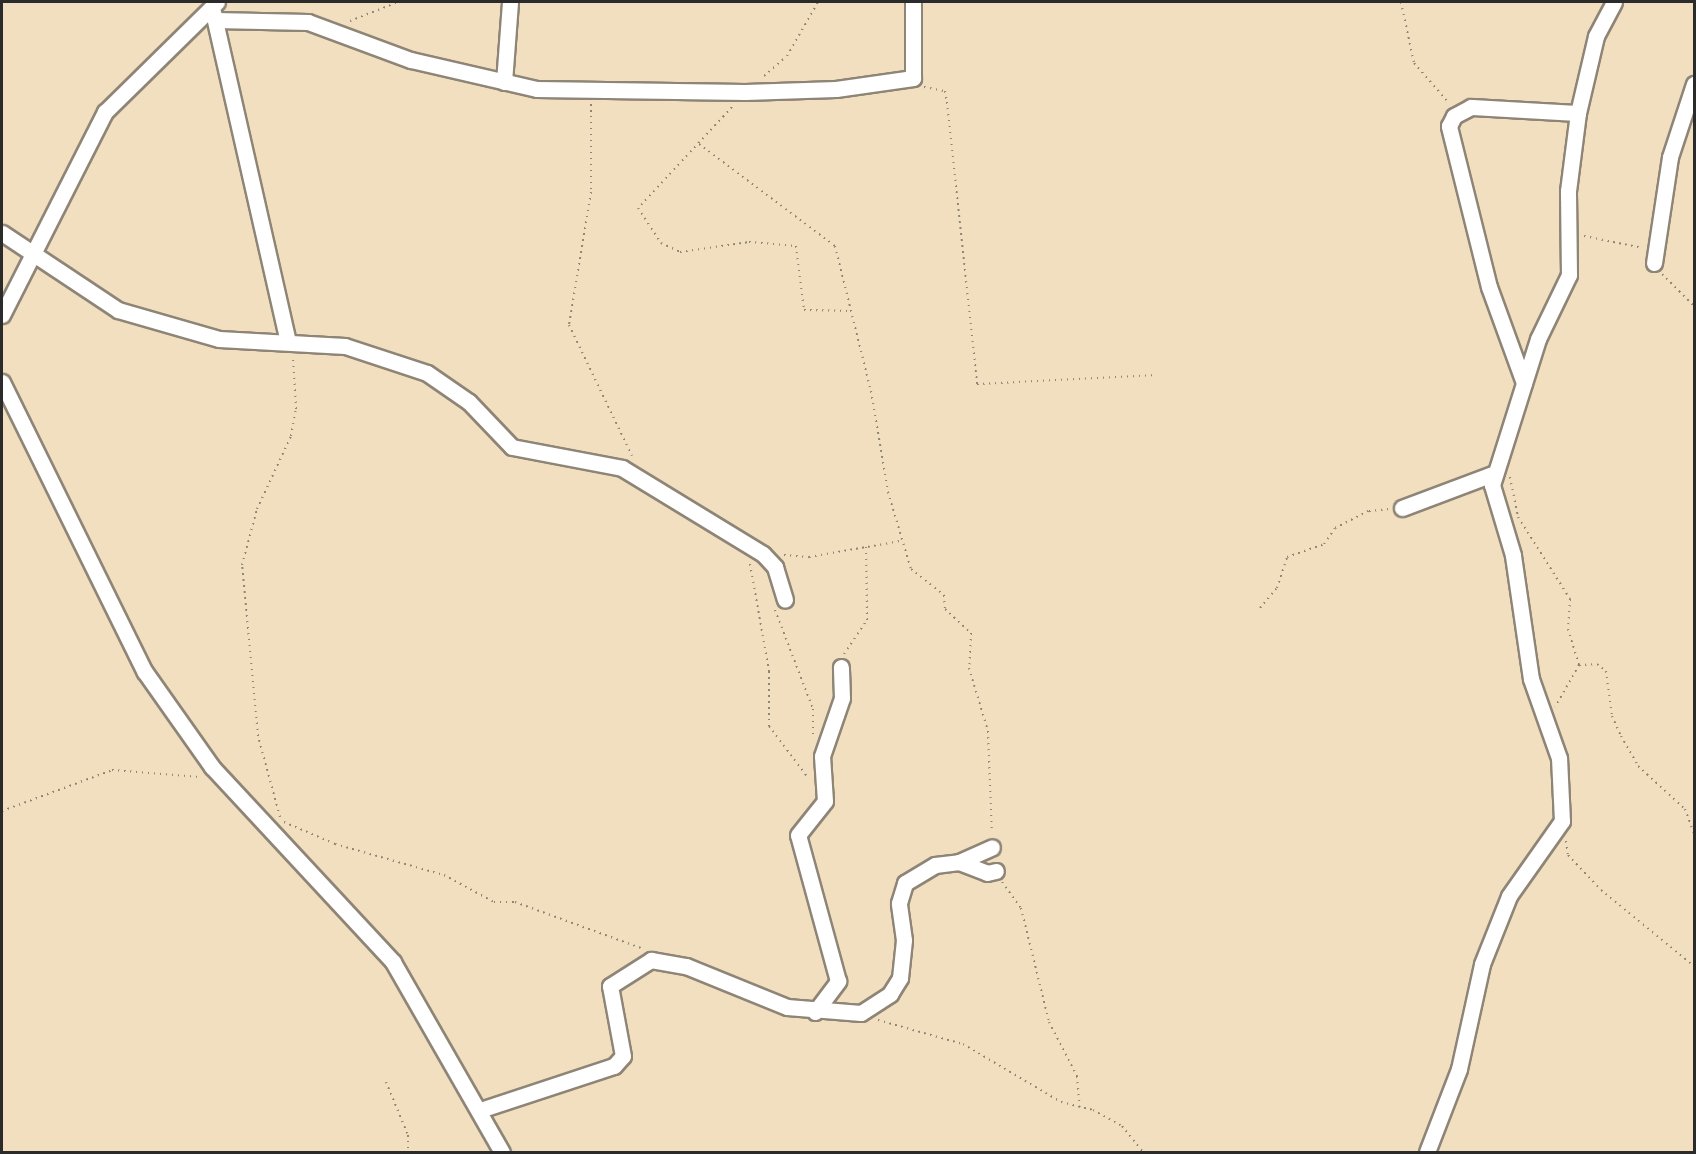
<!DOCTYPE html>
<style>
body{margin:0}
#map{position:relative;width:1696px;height:1154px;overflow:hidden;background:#f1dfc0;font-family:"Gochi Hand",sans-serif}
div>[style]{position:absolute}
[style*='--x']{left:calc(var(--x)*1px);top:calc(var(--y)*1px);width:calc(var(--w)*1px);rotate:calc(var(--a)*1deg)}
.path>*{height:2px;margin-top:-1px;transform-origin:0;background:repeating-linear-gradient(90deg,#8e8576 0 1.5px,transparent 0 6px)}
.roads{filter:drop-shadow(2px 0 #8e8576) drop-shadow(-2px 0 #8e8576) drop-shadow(0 2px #8e8576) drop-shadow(0 -2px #8e8576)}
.minor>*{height:15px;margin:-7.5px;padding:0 7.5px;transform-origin:7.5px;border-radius:7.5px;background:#fff}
span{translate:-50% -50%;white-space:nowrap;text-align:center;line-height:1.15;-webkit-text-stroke:6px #fbf7ec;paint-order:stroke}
.frame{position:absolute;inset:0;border:3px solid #2b2b2b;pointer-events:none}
</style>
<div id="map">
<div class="path">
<div style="--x:1401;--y:2;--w:62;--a:78"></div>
<div style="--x:1414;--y:63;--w:52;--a:48.9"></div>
<div style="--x:350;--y:21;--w:52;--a:-21.6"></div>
<div style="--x:764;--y:76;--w:30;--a:-41"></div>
<div style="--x:787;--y:56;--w:62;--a:-60.1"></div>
<div style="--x:924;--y:87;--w:21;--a:11"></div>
<div style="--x:945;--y:91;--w:11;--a:80"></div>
<div style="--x:947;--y:102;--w:284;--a:83.9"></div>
<div style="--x:977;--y:384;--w:180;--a:-2.9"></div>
<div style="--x:591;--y:104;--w:88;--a:90"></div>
<div style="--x:591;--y:192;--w:135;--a:99.4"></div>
<div style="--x:569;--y:325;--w:145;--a:64.3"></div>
<div style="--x:732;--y:107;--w:138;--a:132.9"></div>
<div style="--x:638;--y:208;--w:42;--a:56.7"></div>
<div style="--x:661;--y:243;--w:21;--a:25"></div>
<div style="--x:680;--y:252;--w:70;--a:-8.2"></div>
<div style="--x:749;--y:242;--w:47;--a:4.9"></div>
<div style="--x:796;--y:246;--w:64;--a:82.9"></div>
<div style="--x:804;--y:310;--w:45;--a:1.3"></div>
<div style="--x:699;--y:144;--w:170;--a:36.9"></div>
<div style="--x:835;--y:246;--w:149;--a:76.1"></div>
<div style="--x:871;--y:391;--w:102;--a:80.4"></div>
<div style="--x:888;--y:492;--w:80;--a:73.4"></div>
<div style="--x:911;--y:569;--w:42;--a:38.2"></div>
<div style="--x:944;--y:595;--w:14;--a:86"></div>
<div style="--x:945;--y:609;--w:35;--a:43"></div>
<div style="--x:971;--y:633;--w:35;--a:93"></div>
<div style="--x:969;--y:668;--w:66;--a:73.2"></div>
<div style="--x:988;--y:731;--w:102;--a:87.8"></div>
<div style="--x:1584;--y:236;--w:60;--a:11.5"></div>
<div style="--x:1662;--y:274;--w:45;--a:45"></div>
<div style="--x:1510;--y:477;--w:41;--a:78.7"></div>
<div style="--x:1518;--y:517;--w:97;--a:57.6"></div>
<div style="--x:1570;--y:599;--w:30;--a:94"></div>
<div style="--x:1568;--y:629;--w:38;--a:73"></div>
<div style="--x:1579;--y:665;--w:48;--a:119.7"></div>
<div style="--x:784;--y:555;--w:25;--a:5"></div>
<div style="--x:809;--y:557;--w:93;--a:-9.9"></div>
<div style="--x:750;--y:564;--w:109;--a:79.9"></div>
<div style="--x:769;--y:671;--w:55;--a:90"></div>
<div style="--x:769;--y:726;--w:66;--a:53"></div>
<div style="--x:1260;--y:608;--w:26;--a:-50"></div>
<div style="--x:1277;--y:588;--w:33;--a:-72"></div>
<div style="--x:1287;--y:557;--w:39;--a:-19"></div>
<div style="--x:1324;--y:544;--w:19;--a:-55"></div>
<div style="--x:1335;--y:528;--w:38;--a:-27"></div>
<div style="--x:1369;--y:511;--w:20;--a:-6"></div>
<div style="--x:775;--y:610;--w:106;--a:69"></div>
<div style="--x:813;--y:709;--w:26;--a:90"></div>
<div style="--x:844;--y:654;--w:41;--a:-55.9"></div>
<div style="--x:867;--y:620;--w:73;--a:-90.8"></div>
<div style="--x:1579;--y:665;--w:18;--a:-3"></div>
<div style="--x:1597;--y:664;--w:11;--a:38"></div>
<div style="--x:1606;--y:671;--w:45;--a:82.4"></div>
<div style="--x:1612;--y:716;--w:22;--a:66"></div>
<div style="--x:1621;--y:736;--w:34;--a:60"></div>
<div style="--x:1638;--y:766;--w:64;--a:42.5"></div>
<div style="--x:1685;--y:809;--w:27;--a:70"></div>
<div style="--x:2;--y:811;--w:117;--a:-20.4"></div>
<div style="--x:112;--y:770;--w:88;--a:4.5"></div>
<div style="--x:280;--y:817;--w:84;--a:-105.2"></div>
<div style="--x:258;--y:736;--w:172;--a:-95.3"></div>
<div style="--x:242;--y:565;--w:58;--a:-75"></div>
<div style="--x:257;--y:509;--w:81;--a:-65"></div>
<div style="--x:291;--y:436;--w:27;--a:-80"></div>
<div style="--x:296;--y:409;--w:51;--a:-93.4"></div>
<div style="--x:284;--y:822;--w:56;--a:23.3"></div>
<div style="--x:335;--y:844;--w:113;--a:15.9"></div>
<div style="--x:444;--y:875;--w:57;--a:28.4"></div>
<div style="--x:494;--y:902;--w:21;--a:0"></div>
<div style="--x:515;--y:902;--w:134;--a:20.1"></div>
<div style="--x:1566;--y:841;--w:14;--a:82"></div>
<div style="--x:1568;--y:855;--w:48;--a:46.7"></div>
<div style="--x:1601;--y:890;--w:120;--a:39.3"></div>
<div style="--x:1002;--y:882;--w:32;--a:54"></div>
<div style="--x:1021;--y:908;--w:117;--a:76.2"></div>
<div style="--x:1049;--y:1022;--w:61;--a:62.6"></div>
<div style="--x:1077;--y:1076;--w:32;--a:85"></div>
<div style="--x:878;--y:1020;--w:88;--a:15.8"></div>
<div style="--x:963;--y:1044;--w:114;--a:30.6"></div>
<div style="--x:1061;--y:1102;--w:33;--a:14"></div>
<div style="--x:1093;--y:1110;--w:33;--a:29"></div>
<div style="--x:1122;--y:1126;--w:33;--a:51"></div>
<div style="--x:386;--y:1082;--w:57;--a:67.5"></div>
<div style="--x:408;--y:1135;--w:17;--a:90"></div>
</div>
<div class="roads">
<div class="minor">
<div style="--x:213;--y:12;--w:335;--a:77.2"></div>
<div style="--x:215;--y:20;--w:93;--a:1.2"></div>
<div style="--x:308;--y:22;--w:110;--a:20.3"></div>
<div style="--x:411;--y:60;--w:129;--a:13"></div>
<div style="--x:537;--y:89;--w:208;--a:0.8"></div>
<div style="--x:745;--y:92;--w:91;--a:-1.9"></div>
<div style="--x:836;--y:89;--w:78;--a:-8.1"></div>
<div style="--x:913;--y:78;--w:76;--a:-90"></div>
<div style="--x:504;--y:82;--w:80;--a:-85.7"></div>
<div style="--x:2;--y:233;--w:139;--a:33.6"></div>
<div style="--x:118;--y:310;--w:105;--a:16"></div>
<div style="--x:219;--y:339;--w:126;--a:3.2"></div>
<div style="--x:345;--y:346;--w:86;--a:18.2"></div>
<div style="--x:427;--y:373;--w:51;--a:34.6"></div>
<div style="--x:469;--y:402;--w:62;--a:46.3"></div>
<div style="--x:512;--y:447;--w:112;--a:10.8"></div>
<div style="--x:622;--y:468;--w:165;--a:31.4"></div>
<div style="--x:763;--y:554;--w:18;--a:47"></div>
<div style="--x:775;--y:567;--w:34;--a:73"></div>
<div style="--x:1654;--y:263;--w:107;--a:-81.4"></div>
<div style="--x:1670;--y:157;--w:77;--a:-71.8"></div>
<div style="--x:2;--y:315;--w:228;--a:-63.1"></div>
<div style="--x:105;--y:112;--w:157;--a:-44.5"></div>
<div style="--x:2;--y:382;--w:323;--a:63.8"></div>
<div style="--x:145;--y:672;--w:116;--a:54.8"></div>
<div style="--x:212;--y:767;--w:266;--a:47.1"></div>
<div style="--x:393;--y:962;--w:219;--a:60.2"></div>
<div style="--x:1524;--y:383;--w:102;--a:-110"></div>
<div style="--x:1489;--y:287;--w:166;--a:-104"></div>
<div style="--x:1449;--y:126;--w:11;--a:-63"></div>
<div style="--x:1454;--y:116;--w:19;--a:-28"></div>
<div style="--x:1471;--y:107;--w:107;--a:3.2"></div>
<div style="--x:1402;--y:508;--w:99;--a:-20.6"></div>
<div style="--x:959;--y:862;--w:36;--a:-24"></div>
<div style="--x:815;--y:1012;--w:39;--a:-53"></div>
<div style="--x:838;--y:981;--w:151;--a:-105.3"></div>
<div style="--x:798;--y:835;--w:43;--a:-51.5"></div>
<div style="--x:825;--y:801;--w:45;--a:-93.8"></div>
<div style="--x:822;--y:756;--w:61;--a:-71"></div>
<div style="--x:842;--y:698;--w:31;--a:-92"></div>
<div style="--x:480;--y:1110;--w:141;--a:-18.2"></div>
<div style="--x:614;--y:1066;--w:13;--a:-48"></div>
<div style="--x:623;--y:1056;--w:71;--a:-100.5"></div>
<div style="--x:610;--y:986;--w:49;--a:-32.4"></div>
<div style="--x:651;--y:960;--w:36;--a:10"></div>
<div style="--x:686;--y:966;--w:109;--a:22.1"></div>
<div style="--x:787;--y:1007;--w:74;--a:4.6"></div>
<div style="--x:861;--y:1013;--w:35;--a:-33"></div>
<div style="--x:890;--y:994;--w:19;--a:-58"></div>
<div style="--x:900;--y:978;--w:38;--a:-84"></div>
<div style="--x:904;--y:940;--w:37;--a:-98"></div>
<div style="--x:899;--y:903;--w:21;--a:-73"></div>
<div style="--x:905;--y:883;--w:35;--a:-31"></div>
<div style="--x:935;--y:865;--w:24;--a:-7"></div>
<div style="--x:959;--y:862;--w:30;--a:21"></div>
<div style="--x:987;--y:873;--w:9;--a:-13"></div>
<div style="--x:1427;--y:1152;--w:89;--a:-68.9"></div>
<div style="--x:1459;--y:1069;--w:107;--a:-77.6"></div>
<div style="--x:1482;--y:964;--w:73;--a:-68.3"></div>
<div style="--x:1509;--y:896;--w:92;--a:-54.8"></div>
<div style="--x:1562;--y:821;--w:63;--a:-92.7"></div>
<div style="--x:1559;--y:758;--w:84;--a:-109.5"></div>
<div style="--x:1531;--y:679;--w:125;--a:-98.3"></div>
<div style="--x:1513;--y:555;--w:73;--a:-106.7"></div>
<div style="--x:1492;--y:485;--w:153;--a:-72.5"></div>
<div style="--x:1538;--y:339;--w:71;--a:-64.2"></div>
<div style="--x:1569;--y:275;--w:84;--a:-90.7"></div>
<div style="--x:1568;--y:191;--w:79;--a:-82.7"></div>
<div style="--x:1578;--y:113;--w:79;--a:-76.8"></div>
<div style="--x:1596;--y:36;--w:38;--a:-62"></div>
</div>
</div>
<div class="frame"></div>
</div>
